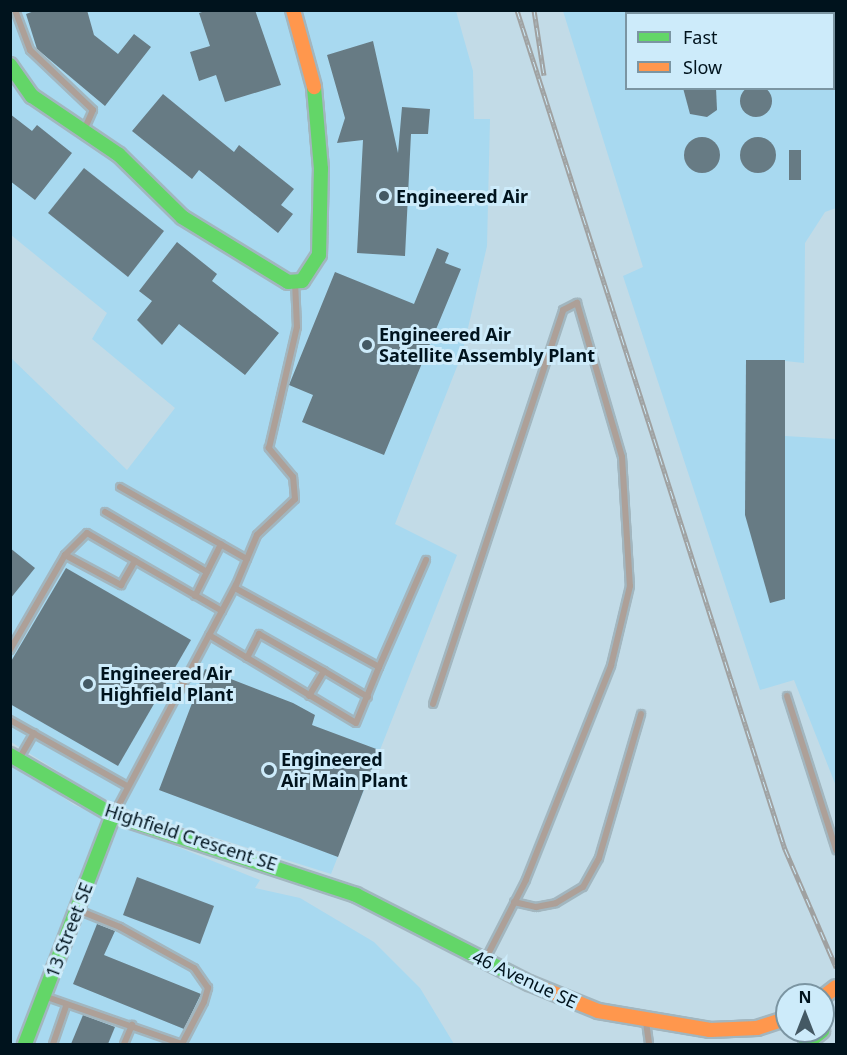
<!DOCTYPE html>
<style>
body{margin:0}
#map{position:relative;width:847px;height:1055px;overflow:hidden;background:#c2dbe7;font-family:"Noto Sans",sans-serif}
div>[style]{position:absolute}
[style*='--x']{left:calc(var(--x)*1px);top:calc(var(--y)*1px);width:calc(var(--w)*1px);rotate:calc(var(--a)*1deg)}
.built>*{inset:0;background:#a8d9f0}
.building>*{inset:0;background:#677b84}
.round{border-radius:50%}
.roads{filter:drop-shadow(2px 0 #a2b6bf) drop-shadow(-2px 0 #a2b6bf) drop-shadow(0 2px #a2b6bf) drop-shadow(0 -2px #a2b6bf)}
.lane>*{height:6px;margin:-3px;padding:0 3px;transform-origin:3px;border-radius:3px;background:#ada098}
.fast>*{height:14px;margin:-7px;padding:0 7px;transform-origin:7px;border-radius:7px;background:#63d668}
.slow>*{height:14px;margin:-7px;padding:0 7px;transform-origin:7px;border-radius:7px;background:#ff974d}
.rail>*{height:5px;margin-top:-2.5px;transform-origin:0;background:repeating-linear-gradient(90deg,#cdebfa 0 9px,#9fa1a1 0 18px);box-sizing:border-box;border-block:2px solid #9fa1a1}
.dots>*{width:16px;height:16px;translate:-50% -50%;box-sizing:border-box;border:3px solid #cdebfa;border-radius:50%}
span{translate:-50% -50%;white-space:nowrap;text-align:center;line-height:1.15;-webkit-text-stroke:6px #cdebfa;paint-order:stroke}
.poi-label{font-size:18px;color:#00131d;font-weight:700}
.left{translate:0 -50%;text-align:left}
.street-label{font-size:18px;color:#00131d}
.frame{position:absolute;inset:0;border:12px solid #00131d;pointer-events:none}
.legend{position:absolute;left:625px;top:12px;width:210px;height:78px;box-sizing:border-box;background:#cdebfa;border:2px solid #7b95a2;margin:0;padding:8px 10px;list-style:none;font-size:18px;color:#00131d}
.legend li{display:flex;align-items:center;gap:12px;height:30px}
.legend b{width:30px;border:2px solid #7b95a2}
.north{position:absolute;left:775px;top:983px;width:60px;height:60px;box-sizing:border-box;background:#cdebfa;border:2px solid #7b95a2;border-radius:50%;rotate:0deg;font-size:16px;font-weight:700;line-height:24px;text-align:center;color:#00131d}
.north::after{content:'';display:block;margin:auto;width:21px;height:27px;background:#445964;clip-path:polygon(50% 0,100% 100%,50% 72%,0 100%)}
</style>
<div id="map">
<div class="built">
<div style="clip-path:polygon(11px 11px,456px 11px,473px 71px,474px 119px,490px 119px,487px 246px,462px 354px,395px 524px,457px 555px,331px 874px,137px 813px,98px 796px,11px 742px,10px 357px,127px 470px,175px 408px,92px 339px,107px 313px,11px 235px)"></div>
<div style="clip-path:polygon(563px 11px,786px 11px,626px 14px,626px 88px,834px 88px,836px 72px,836px 208px,825px 212px,805px 243px,804px 363px,785px 361px,785px 436px,836px 439px,836px 786px,794px 680px,760px 690px,623px 276px,643px 267px)"></div>
<div style="clip-path:polygon(10px 760px,74px 805px,260px 880px,255px 888px,300px 898px,374px 942px,420px 988px,454px 1044px,11px 1044px)"></div>
</div>
<div class="building">
<div style="clip-path:polygon(37px 10px,87px 10px,94px 35px,118px 54px,134px 34px,151px 47px,105px 106px,37px 49px,26px 14px)"></div>
<div style="clip-path:polygon(208px 10px,255px 10px,281px 85px,225px 102px,216px 75px,199px 81px,190px 52px,210px 46px,199px 13px)"></div>
<div style="clip-path:polygon(373px 41px,398px 153px,402px 107px,430px 109px,428px 134px,411px 134px,405px 256px,357px 253px,363px 140px,337px 143px,345px 118px,327px 55px)"></div>
<div class="round" style="left:740px;top:85px;width:32px;height:32px"></div>
<div style="clip-path:polygon(683px 88px,716px 88px,717px 110px,707px 117px,690px 114px)"></div>
<div style="clip-path:polygon(163px 94px,234px 152px,239px 145px,294px 189px,281px 205px,293px 214px,278px 233px,199px 170px,192px 179px,132px 131px)"></div>
<div style="clip-path:polygon(10px 114px,32px 131px,37px 125px,72px 153px,35px 200px,10px 181px)"></div>
<div class="round" style="left:740px;top:137px;width:36px;height:36px"></div>
<div class="round" style="left:684px;top:137px;width:36px;height:36px"></div>
<div style="clip-path:polygon(789px 150px,801px 150px,801px 180px,789px 180px)"></div>
<div style="clip-path:polygon(84px 168px,164px 231px,128px 277px,48px 213px)"></div>
<div style="clip-path:polygon(177px 242px,217px 274px,212px 281px,279px 333px,245px 375px,179px 324px,162px 345px,137px 320px,152px 301px,139px 291px)"></div>
<div style="clip-path:polygon(437px 248px,449px 253px,445px 263px,461px 269px,384px 455px,302px 422px,313px 395px,289px 385px,335px 272px,414px 304px)"></div>
<div style="clip-path:polygon(746px 360px,785px 360px,785px 599px,770px 603px,745px 515px)"></div>
<div style="clip-path:polygon(10px 548px,35px 568px,10px 599px)"></div>
<div style="clip-path:polygon(66px 568px,191px 640px,118px 766px,10px 704px,10px 663px)"></div>
<div style="clip-path:polygon(205px 669px,293px 703px,315px 715px,312px 725px,379px 750px,338px 857px,159px 790px)"></div>
<div style="clip-path:polygon(137px 877px,214px 906px,200px 944px,123px 915px)"></div>
<div style="clip-path:polygon(97px 924px,115px 931px,104px 955px,201px 994px,184px 1029px,73px 984px)"></div>
<div style="clip-path:polygon(83px 1015px,115px 1027px,108px 1044px,71px 1044px)"></div>
</div>
<div class="roads">
<div class="lane">
<div style="--x:15;--y:10;--w:43;--a:69.4"></div>
<div style="--x:30;--y:50;--w:87;--a:43.6"></div>
<div style="--x:93;--y:110;--w:20;--a:114"></div>
<div style="--x:120;--y:487;--w:146;--a:29.6"></div>
<div style="--x:105;--y:512;--w:118;--a:30.5"></div>
<div style="--x:65;--y:555;--w:64;--a:28.2"></div>
<div style="--x:121;--y:585;--w:28;--a:-60"></div>
<div style="--x:195;--y:596;--w:58;--a:-63.4"></div>
<div style="--x:209;--y:635;--w:171;--a:30.9"></div>
<div style="--x:356;--y:723;--w:61;--a:-67.7"></div>
<div style="--x:379;--y:667;--w:164;--a:-151.3"></div>
<div style="--x:10;--y:650;--w:110;--a:-59.9"></div>
<div style="--x:65;--y:555;--w:31;--a:-45"></div>
<div style="--x:87;--y:533;--w:156;--a:30"></div>
<div style="--x:247;--y:658;--w:27;--a:-63"></div>
<div style="--x:259;--y:634;--w:75;--a:29.6"></div>
<div style="--x:324;--y:671;--w:29;--a:121"></div>
<div style="--x:379;--y:667;--w:117;--a:-66.3"></div>
<div style="--x:324;--y:671;--w:51;--a:30.6"></div>
<div style="--x:787;--y:696;--w:162;--a:72.3"></div>
<div style="--x:433;--y:704;--w:415;--a:-71.7"></div>
<div style="--x:563;--y:310;--w:16;--a:-27"></div>
<div style="--x:577;--y:303;--w:160;--a:73.7"></div>
<div style="--x:622;--y:457;--w:129;--a:86.5"></div>
<div style="--x:630;--y:586;--w:82;--a:103.4"></div>
<div style="--x:611;--y:666;--w:230;--a:111.7"></div>
<div style="--x:526;--y:880;--w:90;--a:117.1"></div>
<div style="--x:10;--y:720;--w:134;--a:29.4"></div>
<div style="--x:19;--y:759;--w:30;--a:-60"></div>
<div style="--x:114;--y:814;--w:259;--a:-62"></div>
<div style="--x:236;--y:585;--w:54;--a:-67.2"></div>
<div style="--x:257;--y:535;--w:52;--a:-43.5"></div>
<div style="--x:295;--y:499;--w:22;--a:-95"></div>
<div style="--x:293;--y:477;--w:38;--a:-130"></div>
<div style="--x:269;--y:448;--w:124;--a:-77"></div>
<div style="--x:297;--y:327;--w:45;--a:-92.5"></div>
<div style="--x:514;--y:902;--w:23;--a:13"></div>
<div style="--x:536;--y:907;--w:20;--a:-11"></div>
<div style="--x:556;--y:903;--w:31;--a:-31"></div>
<div style="--x:583;--y:887;--w:33;--a:-61"></div>
<div style="--x:599;--y:858;--w:150;--a:-73.7"></div>
<div style="--x:44;--y:996;--w:146;--a:19.2"></div>
<div style="--x:182;--y:1044;--w:47;--a:-62.4"></div>
<div style="--x:204;--y:1002;--w:15;--a:-74"></div>
<div style="--x:208;--y:988;--w:24;--a:-125"></div>
<div style="--x:194;--y:968;--w:85;--a:-151"></div>
<div style="--x:120;--y:927;--w:45;--a:-158"></div>
<div style="--x:646;--y:1022;--w:22;--a:82"></div>
<div style="--x:53;--y:1044;--w:39;--a:-71"></div>
<div style="--x:124;--y:1044;--w:21;--a:-67"></div>
</div>
<div class="fast">
<div style="--x:10;--y:65;--w:38;--a:55"></div>
<div style="--x:32;--y:96;--w:105;--a:34.1"></div>
<div style="--x:119;--y:155;--w:88;--a:44.5"></div>
<div style="--x:182;--y:217;--w:124;--a:31.5"></div>
<div style="--x:288;--y:282;--w:14;--a:-4"></div>
<div style="--x:302;--y:281;--w:31;--a:-57"></div>
<div style="--x:319;--y:255;--w:86;--a:-88.7"></div>
<div style="--x:321;--y:169;--w:82;--a:-94.9"></div>
<div style="--x:10;--y:755;--w:119;--a:30.2"></div>
<div style="--x:113;--y:815;--w:256;--a:18.2"></div>
<div style="--x:356;--y:895;--w:194;--a:27"></div>
<div style="--x:25;--y:1044;--w:245;--a:-69"></div>
<div style="--x:806;--y:1044;--w:21;--a:-39"></div>
</div>
<div class="slow">
<div style="--x:293;--y:10;--w:80;--a:74.7"></div>
<div style="--x:529;--y:983;--w:74;--a:22.1"></div>
<div style="--x:598;--y:1011;--w:114;--a:9.6"></div>
<div style="--x:710;--y:1030;--w:47;--a:-2.4"></div>
<div style="--x:757;--y:1028;--w:32;--a:-18"></div>
<div style="--x:823;--y:997;--w:16;--a:-38"></div>
</div>
</div>
<div class="rail">
<div style="--x:517;--y:10;--w:881;--a:72.29"></div>
<div style="--x:785;--y:849;--w:129;--a:66.6"></div>
<div style="--x:534;--y:10;--w:66;--a:81.3"></div>
</div>
<div class="dots">
<div style="left:384px;top:196px;background:#445964"></div>
<div style="left:367px;top:345px;background:#445964"></div>
<div style="left:88px;top:684px;background:#445964"></div>
<div style="left:269px;top:770px;background:#445964"></div>
</div>
<div class="poi-label">
<span class="left" style="left:396px;top:196px">Engineered Air</span>
<span class="left" style="left:379px;top:345px">Engineered Air<br>Satellite Assembly Plant</span>
<span class="left" style="left:100px;top:684px">Engineered Air<br>Highfield Plant</span>
<span class="left" style="left:281px;top:770px">Engineered<br>Air Main Plant</span>
</div>
<div class="street-label">
<span style="left:191px;top:837px;rotate:18deg">Highfield Crescent SE</span>
<span style="left:69px;top:930px;rotate:-69deg">13 Street SE</span>
<span style="left:525px;top:979px;rotate:25deg">46 Avenue SE</span>
</div>
<div class="frame"></div>
<ul class="legend">
<li><b style="height:8px;background:#63d668"></b>Fast</li>
<li><b style="height:8px;background:#ff974d"></b>Slow</li>
</ul>
<div class="north">N</div>
</div>
